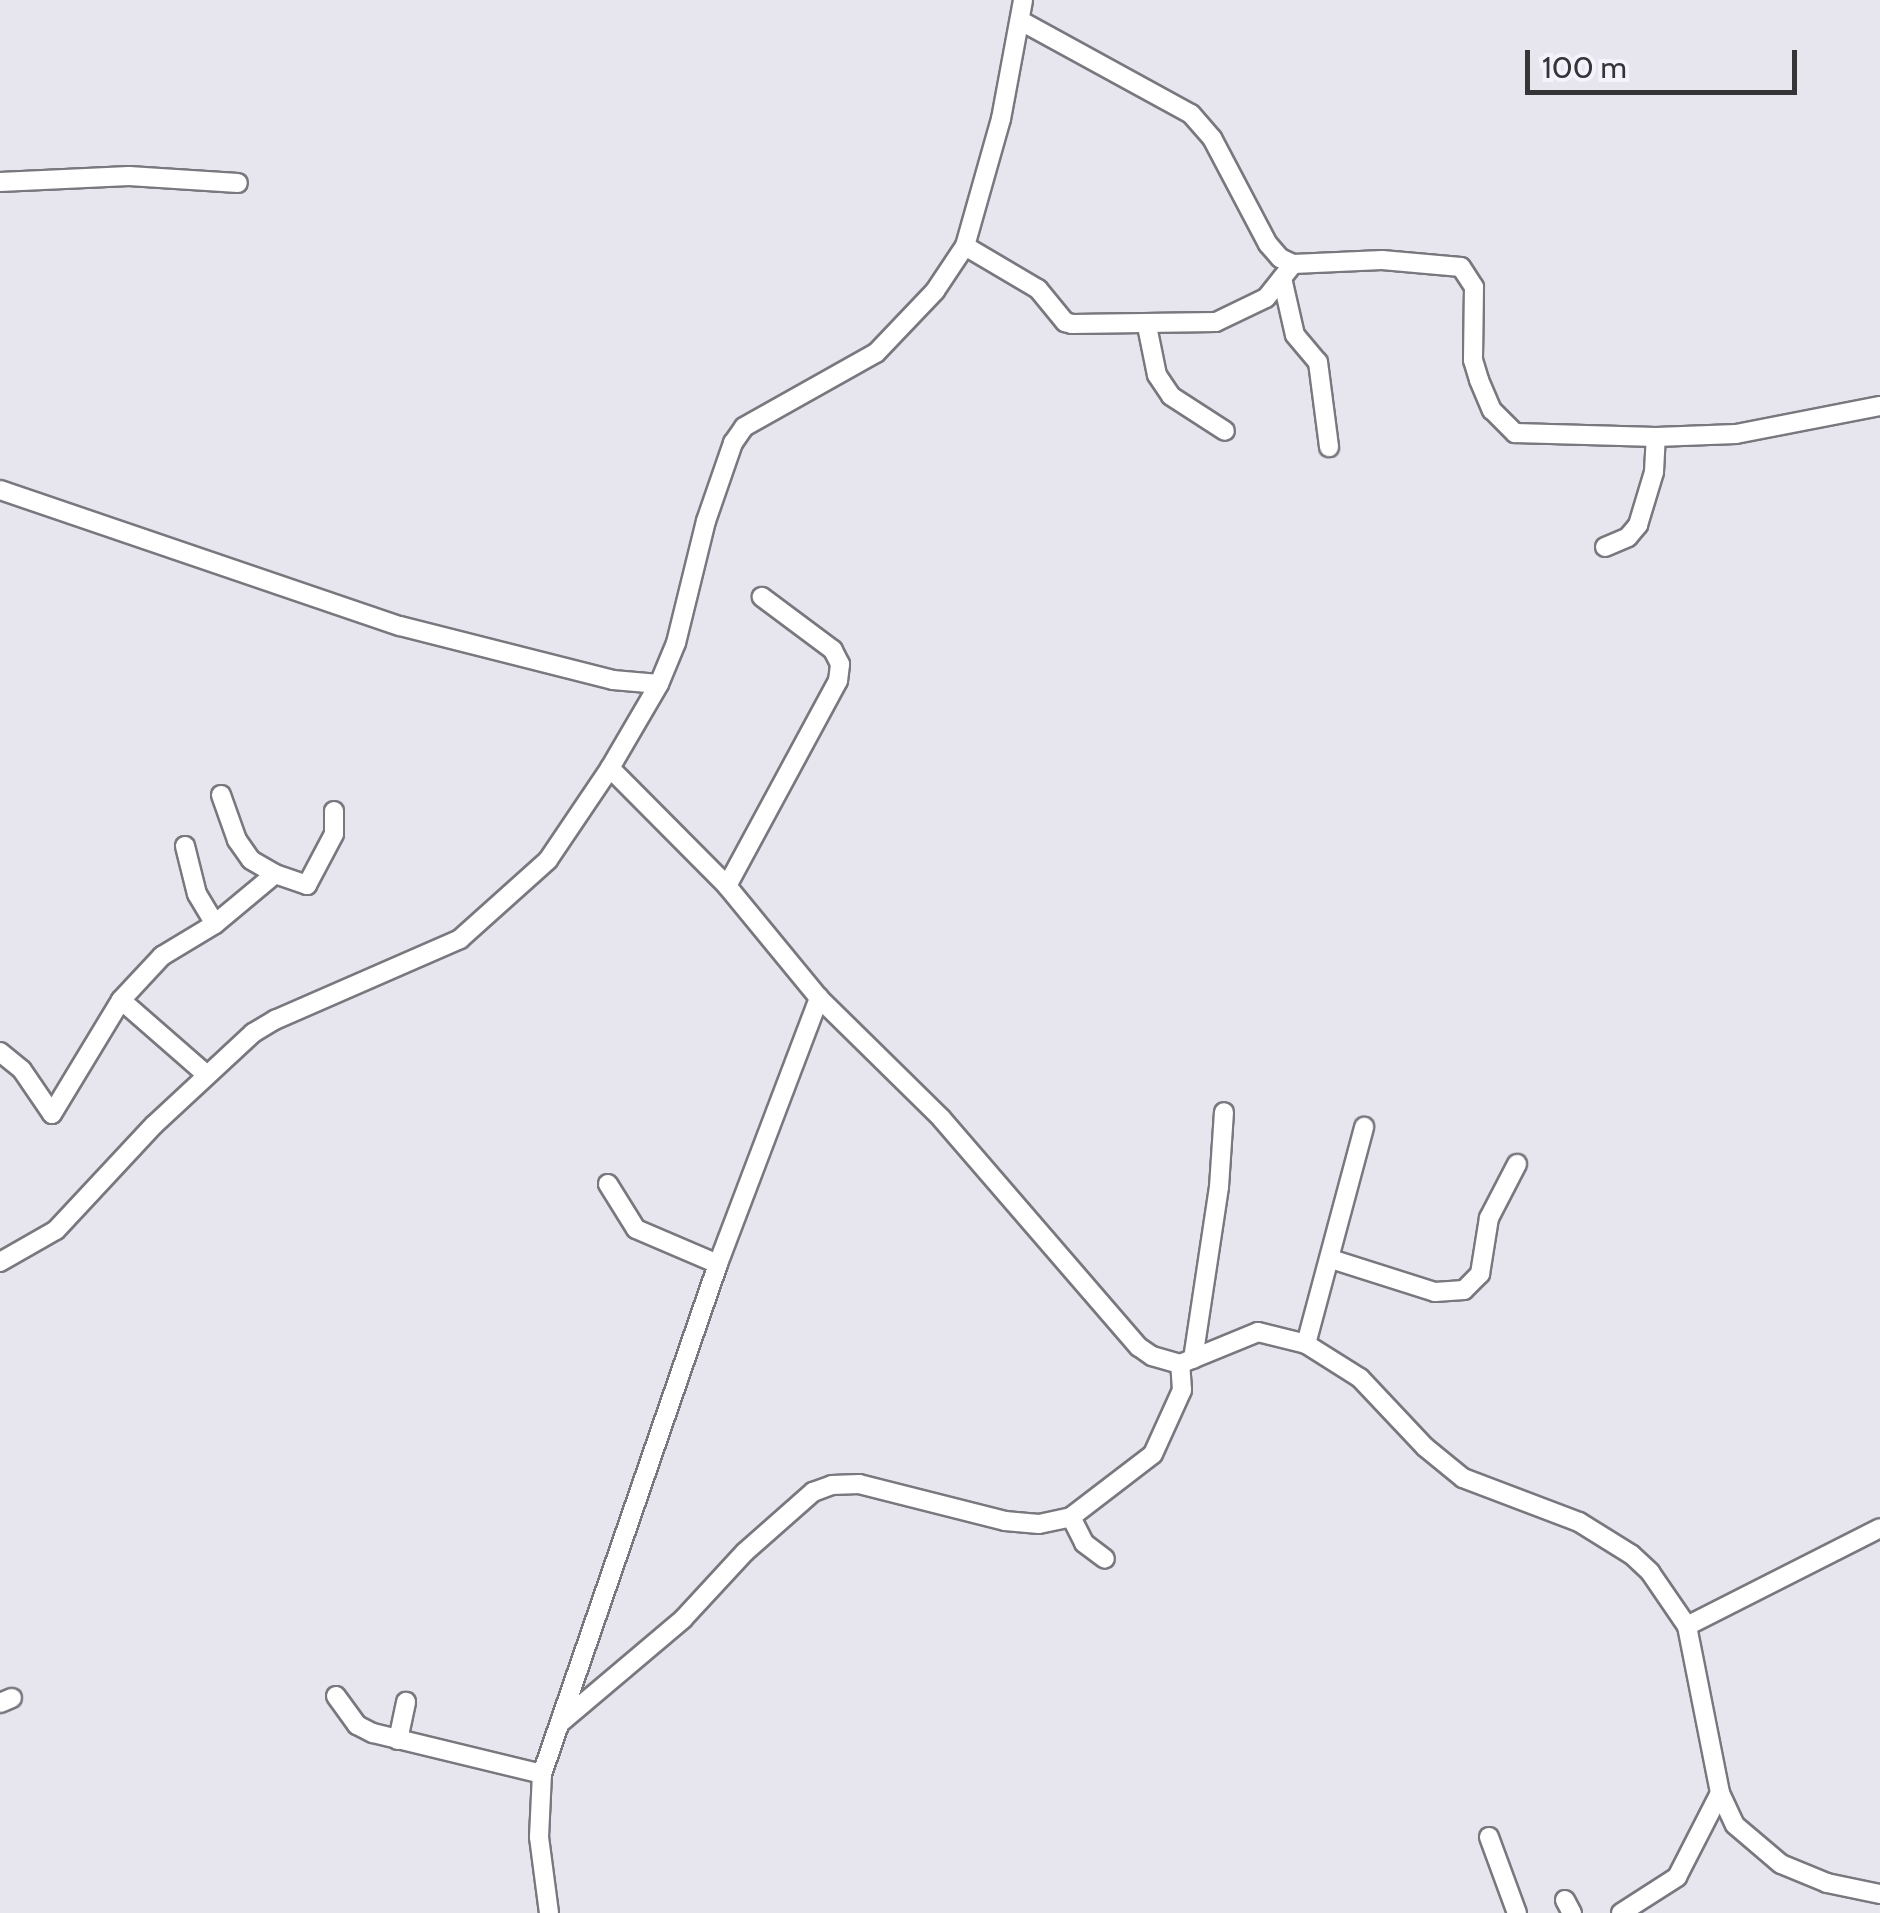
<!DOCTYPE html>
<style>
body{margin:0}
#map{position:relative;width:1880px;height:1913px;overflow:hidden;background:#e7e5ed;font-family:Cabin,sans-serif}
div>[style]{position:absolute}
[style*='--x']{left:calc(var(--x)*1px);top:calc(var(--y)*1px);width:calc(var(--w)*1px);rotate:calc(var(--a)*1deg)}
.roads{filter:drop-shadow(2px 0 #7a777f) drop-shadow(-2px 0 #7a777f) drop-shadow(0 2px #7a777f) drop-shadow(0 -2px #7a777f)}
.minor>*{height:18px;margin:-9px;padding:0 9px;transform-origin:9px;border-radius:9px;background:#fff}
span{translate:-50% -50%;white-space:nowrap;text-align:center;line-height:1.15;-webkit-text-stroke:8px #f4f2fa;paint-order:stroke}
.scale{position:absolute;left:1525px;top:50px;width:272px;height:45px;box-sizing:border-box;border:5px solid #353437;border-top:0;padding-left:12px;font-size:30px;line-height:35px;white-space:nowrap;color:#353437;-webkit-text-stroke:8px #f4f2fa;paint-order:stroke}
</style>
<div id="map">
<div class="roads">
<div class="minor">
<div style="--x:1021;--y:21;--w:194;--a:28.7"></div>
<div style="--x:1191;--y:114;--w:32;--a:49"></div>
<div style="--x:1212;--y:138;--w:120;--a:62.2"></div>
<div style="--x:1268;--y:244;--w:18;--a:49"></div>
<div style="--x:1280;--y:258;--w:14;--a:25"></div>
<div style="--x:1293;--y:264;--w:89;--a:-2.6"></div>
<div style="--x:1382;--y:260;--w:79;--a:5.1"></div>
<div style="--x:1461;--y:267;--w:24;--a:57"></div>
<div style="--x:1474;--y:287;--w:73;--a:90.8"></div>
<div style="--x:1473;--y:360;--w:21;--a:73"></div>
<div style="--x:1479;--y:380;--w:33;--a:67"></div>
<div style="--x:1492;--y:410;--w:33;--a:45"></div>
<div style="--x:1515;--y:433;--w:141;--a:1.6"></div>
<div style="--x:1656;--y:437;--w:80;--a:-2.1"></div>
<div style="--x:1736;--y:434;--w:147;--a:-11"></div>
<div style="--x:0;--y:182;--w:129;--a:-2.7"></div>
<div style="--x:129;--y:176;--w:109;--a:3.7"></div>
<div style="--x:965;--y:246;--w:85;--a:30.5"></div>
<div style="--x:1038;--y:289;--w:43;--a:50.7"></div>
<div style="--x:1065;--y:322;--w:7;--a:16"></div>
<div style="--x:1072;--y:324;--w:144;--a:-0.8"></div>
<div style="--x:1216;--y:322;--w:55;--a:-25.6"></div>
<div style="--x:1266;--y:298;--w:43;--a:-51.5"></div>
<div style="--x:1282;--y:278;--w:58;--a:77.2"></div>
<div style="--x:1295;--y:335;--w:35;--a:50"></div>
<div style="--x:1318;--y:362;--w:86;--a:82.6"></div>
<div style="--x:1147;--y:326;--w:50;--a:78.5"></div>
<div style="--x:1157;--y:375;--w:25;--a:56"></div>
<div style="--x:1171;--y:396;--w:64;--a:32.9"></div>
<div style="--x:0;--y:490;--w:422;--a:18.8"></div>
<div style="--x:400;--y:626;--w:220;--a:14.2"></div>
<div style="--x:613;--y:680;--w:46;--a:5"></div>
<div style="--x:1605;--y:547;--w:25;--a:-23"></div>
<div style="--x:1628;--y:537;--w:16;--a:-50"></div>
<div style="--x:1638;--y:525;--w:55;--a:-73.2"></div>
<div style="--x:1654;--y:472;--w:35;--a:-87"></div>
<div style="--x:610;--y:768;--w:166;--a:45.2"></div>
<div style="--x:727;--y:886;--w:145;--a:50.6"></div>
<div style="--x:819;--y:998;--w:171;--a:44.5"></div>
<div style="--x:941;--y:1118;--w:303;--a:49.2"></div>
<div style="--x:1139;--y:1347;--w:16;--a:35"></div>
<div style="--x:1152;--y:1356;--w:29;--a:16"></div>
<div style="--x:1180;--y:1364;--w:84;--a:-22.3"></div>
<div style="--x:1258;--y:1332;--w:49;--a:14"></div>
<div style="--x:1306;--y:1344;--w:64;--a:32.2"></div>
<div style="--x:1360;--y:1378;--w:95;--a:46.7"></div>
<div style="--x:1425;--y:1447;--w:49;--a:39.2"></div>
<div style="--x:1463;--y:1478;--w:124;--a:20.8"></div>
<div style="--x:1579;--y:1522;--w:62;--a:31.9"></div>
<div style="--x:1632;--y:1555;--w:25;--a:43"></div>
<div style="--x:1650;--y:1572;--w:65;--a:55.6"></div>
<div style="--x:1687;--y:1626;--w:170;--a:78.8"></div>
<div style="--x:1720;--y:1793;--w:35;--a:65"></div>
<div style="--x:1735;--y:1825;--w:60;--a:40.3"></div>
<div style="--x:1781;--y:1864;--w:50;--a:22.4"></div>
<div style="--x:1827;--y:1883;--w:54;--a:11.7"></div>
<div style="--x:221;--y:795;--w:48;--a:70.4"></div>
<div style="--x:237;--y:840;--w:24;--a:55"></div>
<div style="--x:251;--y:860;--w:28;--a:30"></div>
<div style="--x:185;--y:846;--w:49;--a:76"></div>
<div style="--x:197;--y:894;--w:35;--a:59"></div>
<div style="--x:727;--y:886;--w:233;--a:-61.6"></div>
<div style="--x:838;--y:681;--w:17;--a:-83"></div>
<div style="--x:840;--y:664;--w:16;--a:-117"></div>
<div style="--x:833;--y:650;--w:89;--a:-143.3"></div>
<div style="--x:121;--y:1000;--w:60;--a:-47"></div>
<div style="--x:162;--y:956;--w:62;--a:-31.1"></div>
<div style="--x:215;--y:924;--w:78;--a:-39.8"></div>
<div style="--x:275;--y:874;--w:34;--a:19"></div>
<div style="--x:307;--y:885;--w:58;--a:-62.1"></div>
<div style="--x:334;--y:834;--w:23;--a:-90"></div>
<div style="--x:0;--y:1052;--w:28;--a:39"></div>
<div style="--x:22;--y:1070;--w:53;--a:55.7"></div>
<div style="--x:52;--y:1114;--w:133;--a:-58.8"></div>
<div style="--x:121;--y:1000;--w:114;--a:41.1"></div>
<div style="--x:608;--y:1184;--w:53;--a:58.1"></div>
<div style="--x:636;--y:1229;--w:89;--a:23.1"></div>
<div style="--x:1331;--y:1259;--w:109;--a:17.6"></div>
<div style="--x:1435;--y:1292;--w:29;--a:-4"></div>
<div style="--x:1464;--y:1290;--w:23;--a:-45"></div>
<div style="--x:1480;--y:1274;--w:57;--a:-80.9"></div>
<div style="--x:1489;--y:1218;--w:61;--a:-62.6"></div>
<div style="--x:0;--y:1262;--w:64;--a:-29.7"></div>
<div style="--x:56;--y:1230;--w:144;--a:-47"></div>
<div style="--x:154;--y:1125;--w:135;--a:-42.9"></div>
<div style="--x:253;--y:1033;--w:26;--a:-31"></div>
<div style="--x:275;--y:1020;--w:202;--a:-23.6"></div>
<div style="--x:460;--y:939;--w:118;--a:-41.9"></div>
<div style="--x:548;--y:860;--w:111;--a:-56"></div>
<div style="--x:610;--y:768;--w:97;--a:-59.7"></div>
<div style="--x:659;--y:684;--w:44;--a:-67.5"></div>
<div style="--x:676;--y:643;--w:126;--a:-76.2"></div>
<div style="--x:706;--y:521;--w:83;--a:-70.9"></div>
<div style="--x:733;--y:443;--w:19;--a:-55"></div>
<div style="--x:744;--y:427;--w:151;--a:-29.3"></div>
<div style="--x:876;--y:353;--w:86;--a:-46.4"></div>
<div style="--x:935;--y:291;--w:54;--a:-56.3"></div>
<div style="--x:965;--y:246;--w:132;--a:-74.2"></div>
<div style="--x:1001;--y:119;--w:121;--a:-79.5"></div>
<div style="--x:1306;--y:1344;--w:225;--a:-75"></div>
<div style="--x:1193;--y:1359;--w:174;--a:-81.4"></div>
<div style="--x:1219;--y:1187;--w:75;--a:-86.2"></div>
<div style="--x:1071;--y:1517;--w:29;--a:63"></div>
<div style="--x:1084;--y:1543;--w:26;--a:37"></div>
<div style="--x:1687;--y:1626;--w:216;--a:-26.9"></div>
<div style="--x:336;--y:1696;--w:36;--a:54"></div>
<div style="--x:357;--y:1725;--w:18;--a:27"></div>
<div style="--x:373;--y:1733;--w:174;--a:13.6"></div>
<div style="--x:0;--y:1703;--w:13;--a:-23"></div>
<div style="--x:560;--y:1723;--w:161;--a:-40.2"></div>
<div style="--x:683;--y:1619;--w:91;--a:-47.2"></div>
<div style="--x:745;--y:1552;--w:91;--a:-41.4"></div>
<div style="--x:813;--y:1492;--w:20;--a:-20"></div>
<div style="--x:832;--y:1485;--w:27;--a:-2"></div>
<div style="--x:859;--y:1484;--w:151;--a:14.2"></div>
<div style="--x:1005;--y:1521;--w:34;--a:5"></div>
<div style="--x:1039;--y:1524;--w:33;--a:-12"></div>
<div style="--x:1071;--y:1517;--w:103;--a:-37.5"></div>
<div style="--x:1153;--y:1454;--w:70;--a:-65.6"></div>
<div style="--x:1182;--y:1390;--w:26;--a:-94"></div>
<div style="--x:398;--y:1740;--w:39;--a:-78"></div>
<div style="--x:1489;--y:1837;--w:81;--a:69.8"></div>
<div style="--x:1565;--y:1900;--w:15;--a:62"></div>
<div style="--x:549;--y:1913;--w:77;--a:-97.5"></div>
<div style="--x:539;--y:1837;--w:63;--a:-87.3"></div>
<div style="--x:542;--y:1774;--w:540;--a:-70.96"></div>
<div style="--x:718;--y:1264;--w:285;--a:-69.2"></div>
<div style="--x:1621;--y:1913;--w:67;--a:-32.7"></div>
<div style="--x:1677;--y:1877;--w:94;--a:-62.9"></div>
</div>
</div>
<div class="scale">100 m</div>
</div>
